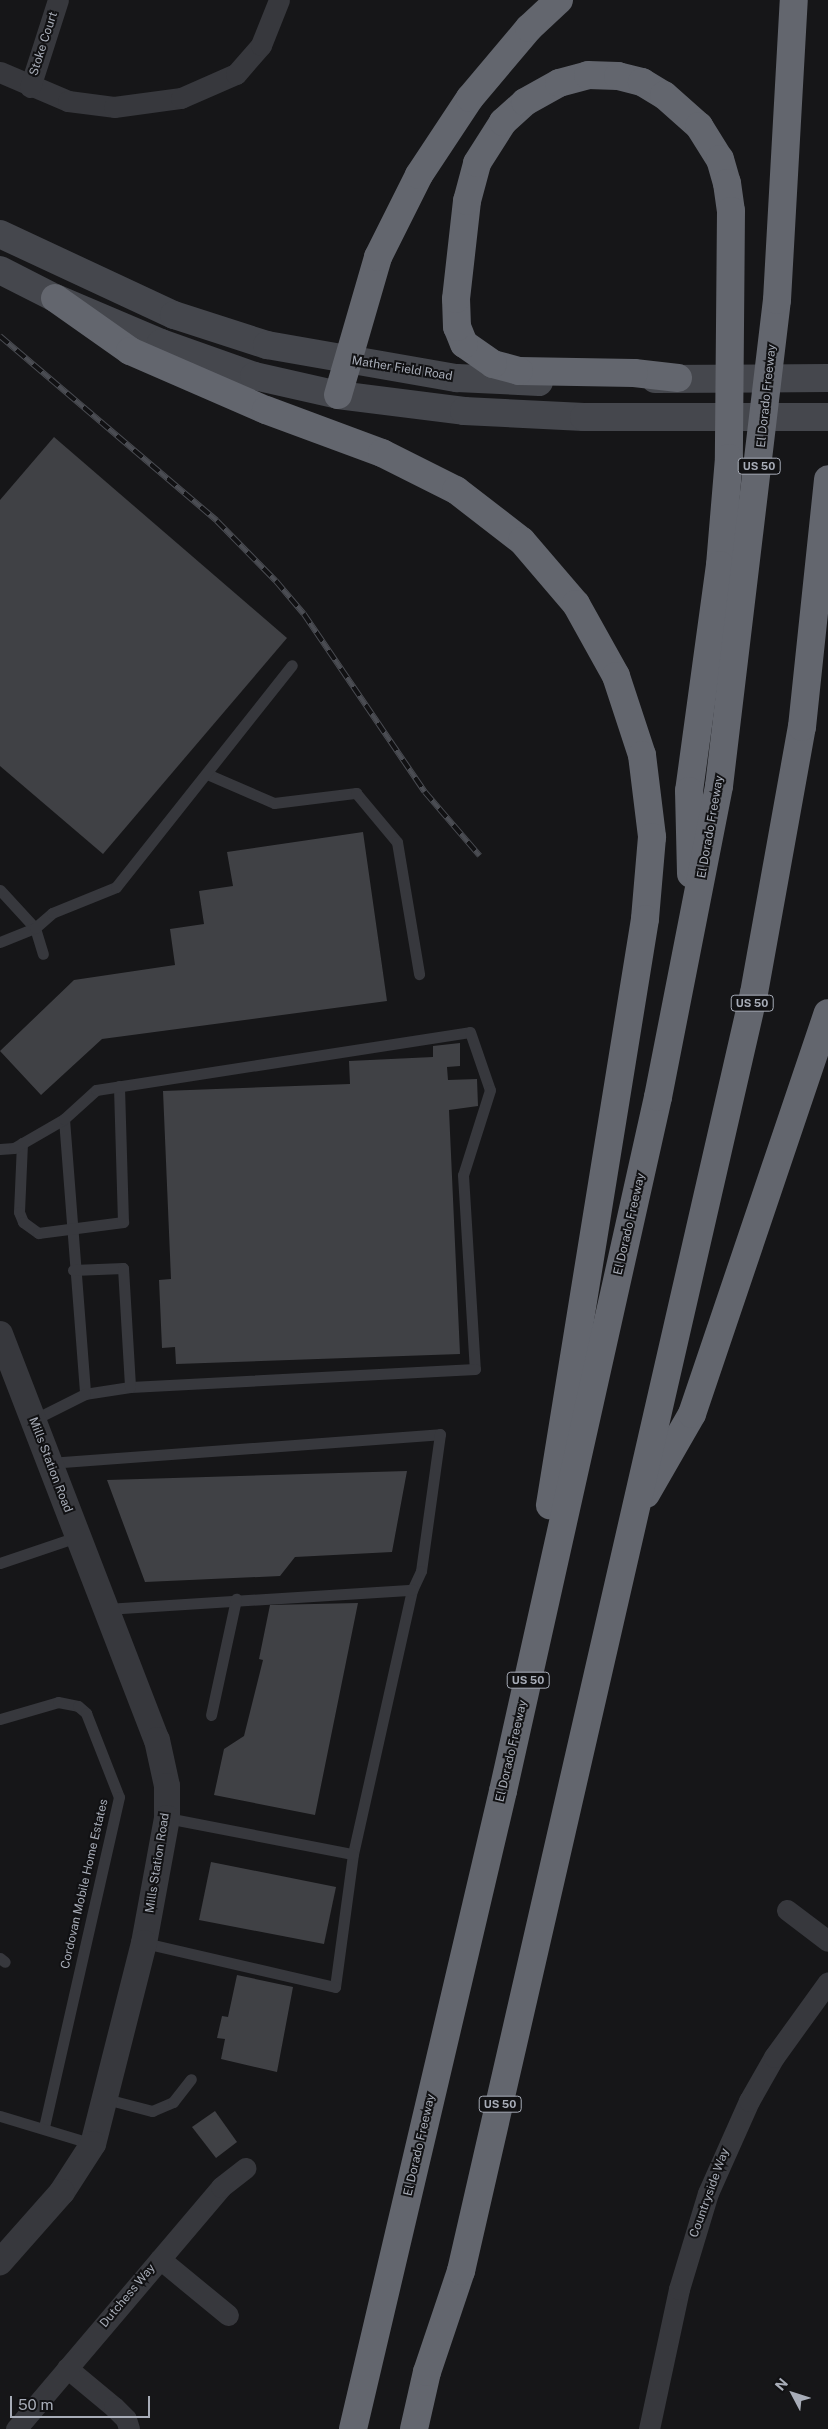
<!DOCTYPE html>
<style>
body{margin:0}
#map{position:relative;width:828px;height:2429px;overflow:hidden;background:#161618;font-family:"Public Sans",sans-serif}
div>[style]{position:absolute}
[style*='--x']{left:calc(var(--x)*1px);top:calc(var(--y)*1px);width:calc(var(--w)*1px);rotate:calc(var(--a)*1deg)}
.building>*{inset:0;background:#404145}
.service>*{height:11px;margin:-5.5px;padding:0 5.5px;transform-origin:5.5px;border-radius:5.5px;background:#37383d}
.minor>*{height:21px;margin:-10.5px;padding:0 10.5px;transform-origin:10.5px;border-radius:10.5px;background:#37383d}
.tertiary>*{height:26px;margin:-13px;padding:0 13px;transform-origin:13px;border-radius:13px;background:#37383d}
.secondary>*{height:28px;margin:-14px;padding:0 14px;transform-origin:14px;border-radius:14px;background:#45474d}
.motorway>*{height:28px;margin:-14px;padding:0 14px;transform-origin:14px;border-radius:14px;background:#63666e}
.rail>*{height:5.5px;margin-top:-2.75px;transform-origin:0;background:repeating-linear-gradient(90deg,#111113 0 11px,#4a4c52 0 22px);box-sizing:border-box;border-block:1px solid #4a4c52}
span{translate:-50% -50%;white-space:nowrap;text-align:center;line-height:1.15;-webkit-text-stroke:4px #111113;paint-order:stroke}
.shield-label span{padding:1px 4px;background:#111113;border:1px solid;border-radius:4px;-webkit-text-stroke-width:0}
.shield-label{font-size:11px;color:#a8adb8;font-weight:700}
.street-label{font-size:12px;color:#a8adb8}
.north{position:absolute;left:768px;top:2369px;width:50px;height:50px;-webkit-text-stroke:4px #111113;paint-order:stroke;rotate:310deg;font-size:14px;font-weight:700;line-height:20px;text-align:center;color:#a8adb8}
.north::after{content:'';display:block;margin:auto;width:18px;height:22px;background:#a8adb8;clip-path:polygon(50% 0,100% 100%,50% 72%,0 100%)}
.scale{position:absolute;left:10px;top:2396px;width:140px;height:22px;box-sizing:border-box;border:2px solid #a8adb8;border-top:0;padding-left:6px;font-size:15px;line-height:18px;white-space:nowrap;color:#a8adb8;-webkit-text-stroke:4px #111113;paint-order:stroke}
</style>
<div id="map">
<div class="building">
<div style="clip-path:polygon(54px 437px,287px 638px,103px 854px,0 766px,0 500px)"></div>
<div style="clip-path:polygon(363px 832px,387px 1001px,102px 1039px,41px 1095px,0 1051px,74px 980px,175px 965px,170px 929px,204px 924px,199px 891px,233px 886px,227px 852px)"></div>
<div style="clip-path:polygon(460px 1043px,460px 1066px,447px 1067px,448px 1080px,477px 1079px,478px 1106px,449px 1110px,460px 1354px,176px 1364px,175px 1347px,162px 1348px,159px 1280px,171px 1279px,163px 1091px,350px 1084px,349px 1061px,433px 1057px,433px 1046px)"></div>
<div style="clip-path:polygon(407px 1471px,392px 1552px,295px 1557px,280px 1576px,145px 1582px,107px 1480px)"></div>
<div style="clip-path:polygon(358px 1603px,315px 1815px,214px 1795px,224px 1749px,244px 1736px,263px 1660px,259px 1659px,270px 1605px)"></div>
<div style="clip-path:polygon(211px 1862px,336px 1887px,324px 1944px,199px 1920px)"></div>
<div style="clip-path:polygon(237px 1975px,293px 1987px,277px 2072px,221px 2059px,225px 2039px,217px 2038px,222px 2016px,228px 2017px)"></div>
<div style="clip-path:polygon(215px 2111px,237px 2142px,216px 2158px,192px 2127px)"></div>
</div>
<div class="service">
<div style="--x:207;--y:774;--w:73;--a:23.4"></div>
<div style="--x:274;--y:803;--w:83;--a:-7"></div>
<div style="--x:356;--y:793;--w:64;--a:50.1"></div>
<div style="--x:397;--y:842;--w:134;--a:80.5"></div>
<div style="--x:0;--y:890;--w:52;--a:47.4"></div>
<div style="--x:35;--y:928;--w:27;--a:73"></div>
<div style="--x:0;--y:942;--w:38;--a:-22"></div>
<div style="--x:35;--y:928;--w:23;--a:-41"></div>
<div style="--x:52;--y:913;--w:69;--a:-22.1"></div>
<div style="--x:116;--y:887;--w:283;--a:-51.6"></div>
<div style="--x:64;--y:1119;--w:276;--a:85.6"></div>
<div style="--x:22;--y:1143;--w:69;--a:92.5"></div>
<div style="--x:19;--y:1212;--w:11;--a:68"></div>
<div style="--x:23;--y:1222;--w:19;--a:36"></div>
<div style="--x:38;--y:1233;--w:86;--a:-7.4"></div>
<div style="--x:123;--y:1222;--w:136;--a:-91.7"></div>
<div style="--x:0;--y:1149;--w:14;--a:-4"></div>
<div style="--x:14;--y:1148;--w:58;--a:-30.1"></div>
<div style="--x:64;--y:1119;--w:43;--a:-42.2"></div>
<div style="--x:96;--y:1090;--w:378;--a:-8.8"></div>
<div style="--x:470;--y:1032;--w:61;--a:71"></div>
<div style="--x:490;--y:1090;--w:89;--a:107.6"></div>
<div style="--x:463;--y:1175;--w:194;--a:86.5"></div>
<div style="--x:475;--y:1369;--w:345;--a:177"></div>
<div style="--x:130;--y:1387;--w:46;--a:171.2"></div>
<div style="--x:85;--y:1394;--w:58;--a:153.4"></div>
<div style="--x:73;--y:1270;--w:50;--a:-2.3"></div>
<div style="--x:123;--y:1268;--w:119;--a:86.6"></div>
<div style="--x:49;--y:1463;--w:392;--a:-4.2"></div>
<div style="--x:440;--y:1434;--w:138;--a:97.9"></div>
<div style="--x:421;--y:1571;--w:21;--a:115"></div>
<div style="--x:412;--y:1590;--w:271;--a:102.6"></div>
<div style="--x:353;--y:1854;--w:134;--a:97.7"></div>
<div style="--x:335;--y:1987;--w:196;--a:-167"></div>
<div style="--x:0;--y:1563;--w:81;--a:-18.7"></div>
<div style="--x:106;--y:1609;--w:307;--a:-3.6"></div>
<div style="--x:211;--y:1715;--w:119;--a:-77.8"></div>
<div style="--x:0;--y:1719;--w:60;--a:-16.3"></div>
<div style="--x:58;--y:1702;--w:20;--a:11"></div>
<div style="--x:78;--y:1706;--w:11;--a:41"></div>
<div style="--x:86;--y:1713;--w:90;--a:68.6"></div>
<div style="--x:119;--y:1797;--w:338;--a:102.8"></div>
<div style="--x:167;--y:1818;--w:189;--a:11"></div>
<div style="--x:0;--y:1958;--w:6;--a:39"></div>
<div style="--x:106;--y:2099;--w:48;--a:14.6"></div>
<div style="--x:152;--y:2111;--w:23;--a:-23"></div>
<div style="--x:173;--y:2102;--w:29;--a:-52"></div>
<div style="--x:0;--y:2116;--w:97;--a:16.8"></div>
</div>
<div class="minor">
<div style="--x:0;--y:72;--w:74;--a:23.1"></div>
<div style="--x:68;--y:101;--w:46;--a:7.4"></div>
<div style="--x:114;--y:107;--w:68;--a:-7.7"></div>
<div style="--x:181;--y:98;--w:60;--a:-23.6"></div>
<div style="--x:236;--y:74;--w:38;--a:-49"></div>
<div style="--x:261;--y:45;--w:48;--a:-68.2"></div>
<div style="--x:30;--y:87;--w:91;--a:-72.2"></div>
<div style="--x:787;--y:1910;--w:51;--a:37.1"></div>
<div style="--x:160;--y:2259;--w:88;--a:39.5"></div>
<div style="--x:67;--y:2368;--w:61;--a:39.7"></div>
<div style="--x:114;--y:2407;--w:17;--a:45"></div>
<div style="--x:126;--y:2419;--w:10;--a:73"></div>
<div style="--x:16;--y:2429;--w:317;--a:-49.7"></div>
<div style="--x:221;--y:2187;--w:31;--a:-38"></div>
<div style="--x:649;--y:2429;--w:143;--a:-77.9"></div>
<div style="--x:679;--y:2289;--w:100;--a:-73.2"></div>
<div style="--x:708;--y:2193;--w:101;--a:-66"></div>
<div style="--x:749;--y:2101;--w:51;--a:-60.4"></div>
<div style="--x:774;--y:2057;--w:92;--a:-54.2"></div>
</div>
<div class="tertiary">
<div style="--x:0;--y:1334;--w:435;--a:68.9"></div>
<div style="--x:157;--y:1740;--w:47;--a:77.7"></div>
<div style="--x:167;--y:1786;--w:32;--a:90"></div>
<div style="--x:167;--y:1818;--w:127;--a:100.4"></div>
<div style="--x:144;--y:1943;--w:207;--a:104.2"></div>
<div style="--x:93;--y:2144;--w:57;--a:122.9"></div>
<div style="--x:62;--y:2192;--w:94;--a:131.5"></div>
</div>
<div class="secondary">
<div style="--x:0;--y:234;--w:192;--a:25"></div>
<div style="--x:174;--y:315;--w:98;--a:17.9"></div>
<div style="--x:267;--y:345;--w:193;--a:9.9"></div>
<div style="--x:457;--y:378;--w:82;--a:2.8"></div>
<div style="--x:0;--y:270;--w:62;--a:27"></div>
<div style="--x:55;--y:298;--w:115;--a:23"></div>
<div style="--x:161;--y:343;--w:99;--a:19.5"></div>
<div style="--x:254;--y:376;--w:86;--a:12.7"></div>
<div style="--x:338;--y:395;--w:127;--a:7.2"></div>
<div style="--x:464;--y:411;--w:120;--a:2.9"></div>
<div style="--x:584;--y:417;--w:244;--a:0"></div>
<div style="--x:655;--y:379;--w:173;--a:-0.3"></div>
</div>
<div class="motorway">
<div style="--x:55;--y:298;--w:92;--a:35.2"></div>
<div style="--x:130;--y:351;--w:148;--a:23.5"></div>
<div style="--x:266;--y:410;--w:124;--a:20.3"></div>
<div style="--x:382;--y:453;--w:83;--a:26.6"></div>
<div style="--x:456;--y:490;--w:83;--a:37.7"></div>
<div style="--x:522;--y:541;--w:83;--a:49.4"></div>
<div style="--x:576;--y:604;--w:82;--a:60.9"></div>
<div style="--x:616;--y:676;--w:83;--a:71.8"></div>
<div style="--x:642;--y:755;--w:83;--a:83"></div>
<div style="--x:652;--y:837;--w:82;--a:94.9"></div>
<div style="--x:645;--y:919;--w:594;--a:99.21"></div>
<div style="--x:678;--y:378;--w:44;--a:-173.5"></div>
<div style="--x:634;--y:373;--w:115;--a:-179"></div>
<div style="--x:519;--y:371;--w:27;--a:-165"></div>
<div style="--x:493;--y:364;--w:35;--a:-145"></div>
<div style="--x:464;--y:344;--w:18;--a:-112"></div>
<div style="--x:457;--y:327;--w:28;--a:-92"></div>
<div style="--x:456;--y:299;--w:99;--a:-83.6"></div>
<div style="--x:467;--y:201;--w:39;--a:-75"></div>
<div style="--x:477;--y:163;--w:49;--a:-57.6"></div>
<div style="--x:503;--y:122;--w:30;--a:-42"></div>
<div style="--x:525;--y:102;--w:39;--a:-29"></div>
<div style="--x:559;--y:83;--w:30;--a:-15"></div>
<div style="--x:588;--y:75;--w:30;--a:2"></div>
<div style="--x:618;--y:76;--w:25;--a:14"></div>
<div style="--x:642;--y:82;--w:26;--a:31"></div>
<div style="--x:664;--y:95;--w:47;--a:41.5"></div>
<div style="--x:699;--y:126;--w:39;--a:58"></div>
<div style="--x:720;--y:159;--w:25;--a:74"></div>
<div style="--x:727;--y:183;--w:28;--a:82"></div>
<div style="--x:731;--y:211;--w:247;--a:90.5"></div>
<div style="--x:729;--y:458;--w:107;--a:94.8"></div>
<div style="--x:720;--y:565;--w:228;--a:97.8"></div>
<div style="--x:689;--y:791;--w:83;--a:88.6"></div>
<div style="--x:338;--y:395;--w:144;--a:-73.8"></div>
<div style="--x:378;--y:257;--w:92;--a:-63.4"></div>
<div style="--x:419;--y:175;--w:92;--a:-56.5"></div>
<div style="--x:470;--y:98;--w:92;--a:-49.9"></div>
<div style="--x:529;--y:28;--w:41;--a:-43"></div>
<div style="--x:646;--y:1494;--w:92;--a:-60.1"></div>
<div style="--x:692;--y:1414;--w:423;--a:-71.3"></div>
<div style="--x:353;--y:2429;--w:655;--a:-76.77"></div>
<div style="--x:503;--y:1791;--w:711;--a:-77.41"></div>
<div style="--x:658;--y:1097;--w:317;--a:-78.9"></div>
<div style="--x:719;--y:786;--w:489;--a:-83.2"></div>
<div style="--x:777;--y:300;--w:300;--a:-86.8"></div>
<div style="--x:414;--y:2429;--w:58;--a:-77.2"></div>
<div style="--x:427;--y:2372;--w:107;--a:-71.4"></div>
<div style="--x:461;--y:2271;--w:1311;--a:-77.09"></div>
<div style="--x:754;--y:993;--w:270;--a:-79.8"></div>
<div style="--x:802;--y:727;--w:249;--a:-84"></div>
</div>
<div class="rail">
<div style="--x:0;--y:336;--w:285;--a:40.4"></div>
<div style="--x:217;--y:521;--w:84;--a:45.5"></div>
<div style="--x:276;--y:581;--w:43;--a:49.7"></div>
<div style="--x:304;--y:614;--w:215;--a:55.8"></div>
<div style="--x:425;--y:792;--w:84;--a:49.3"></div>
</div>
<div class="shield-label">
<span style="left:759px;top:466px">US 50</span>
<span style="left:752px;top:1003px">US 50</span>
<span style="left:528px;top:1680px">US 50</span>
<span style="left:500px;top:2104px">US 50</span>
</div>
<div class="street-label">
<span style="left:44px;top:44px;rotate:-72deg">Stoke Court</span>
<span style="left:402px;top:369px;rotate:9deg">Mather Field Road</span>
<span style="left:767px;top:396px;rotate:-84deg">El Dorado Freeway</span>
<span style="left:711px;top:827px;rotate:-80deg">El Dorado Freeway</span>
<span style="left:630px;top:1224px;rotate:-77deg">El Dorado Freeway</span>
<span style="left:50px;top:1465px;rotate:69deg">Mills Station Road</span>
<span style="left:512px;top:1751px;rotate:-77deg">El Dorado Freeway</span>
<span style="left:158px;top:1863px;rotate:-81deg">Mills Station Road</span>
<span style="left:85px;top:1884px;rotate:-77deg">Cordovan Mobile Home Estates</span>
<span style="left:420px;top:2145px;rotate:-77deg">El Dorado Freeway</span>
<span style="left:710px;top:2193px;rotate:-70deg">Countryside Way</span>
<span style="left:128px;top:2296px;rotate:-50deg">Dutchess Way</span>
</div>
<div class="north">N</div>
<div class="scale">50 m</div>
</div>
